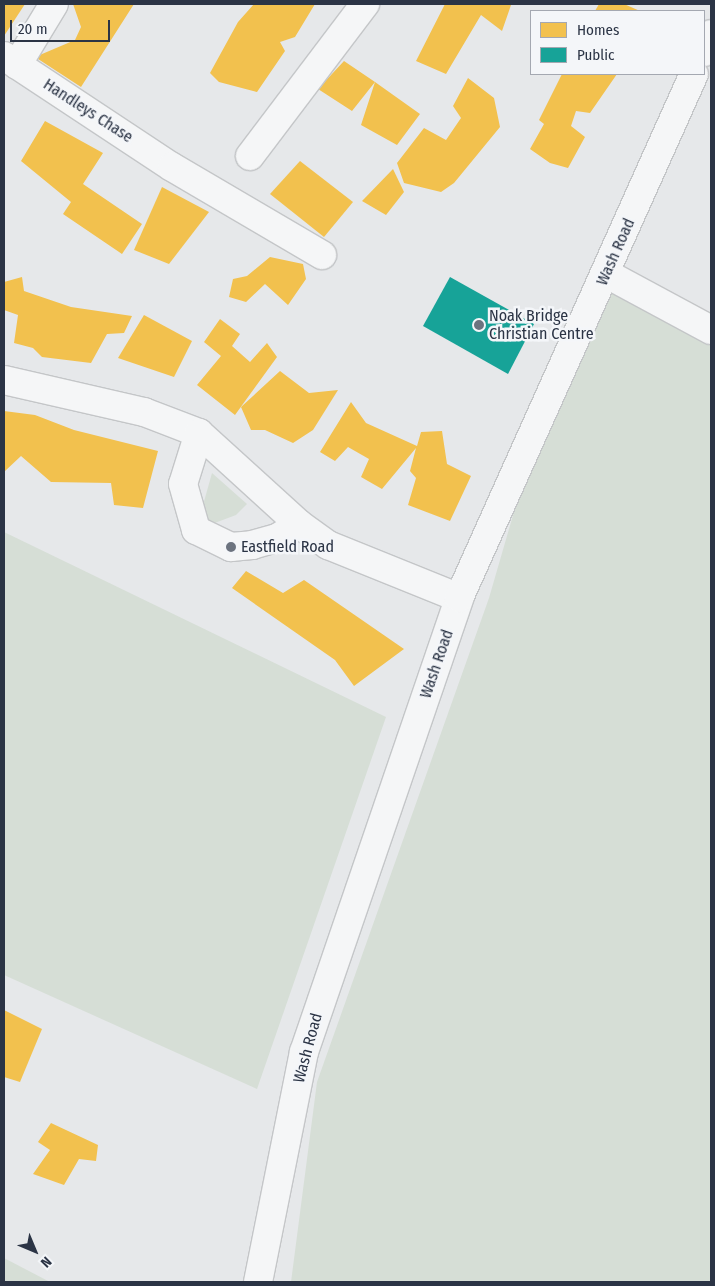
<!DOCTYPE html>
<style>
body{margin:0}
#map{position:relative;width:715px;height:1286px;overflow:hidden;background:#e6e8ea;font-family:"Fira Sans Condensed",sans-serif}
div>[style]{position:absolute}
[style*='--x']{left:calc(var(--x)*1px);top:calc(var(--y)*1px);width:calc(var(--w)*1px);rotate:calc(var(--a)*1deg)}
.green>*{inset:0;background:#d6ded6}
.homes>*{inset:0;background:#f2c14e}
.public>*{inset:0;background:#17a398}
.roads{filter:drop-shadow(1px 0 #c4c6c8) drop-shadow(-1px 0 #c4c6c8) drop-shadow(0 1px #c4c6c8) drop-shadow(0 -1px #c4c6c8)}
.minor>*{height:28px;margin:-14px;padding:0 14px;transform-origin:14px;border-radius:14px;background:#f5f6f7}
.dots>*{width:14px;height:14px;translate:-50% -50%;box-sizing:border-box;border:2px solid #f4f6f9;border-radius:50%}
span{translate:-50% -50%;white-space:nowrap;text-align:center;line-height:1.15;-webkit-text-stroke:5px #f4f6f9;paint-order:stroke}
.street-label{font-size:16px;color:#2b3445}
.poi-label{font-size:16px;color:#2b3445}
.left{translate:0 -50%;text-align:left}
.frame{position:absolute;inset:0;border:5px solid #2b3445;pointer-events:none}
.legend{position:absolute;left:530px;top:10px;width:175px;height:65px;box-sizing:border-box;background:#f4f6f9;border:1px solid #a4a8b1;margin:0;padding:6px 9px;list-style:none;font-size:15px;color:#2b3445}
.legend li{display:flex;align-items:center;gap:10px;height:25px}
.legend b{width:25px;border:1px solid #a4a8b1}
.north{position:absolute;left:10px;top:1226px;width:50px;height:50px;-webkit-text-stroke:4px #f4f6f9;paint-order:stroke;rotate:135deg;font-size:14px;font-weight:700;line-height:20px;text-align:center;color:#2b3445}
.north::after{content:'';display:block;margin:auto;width:18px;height:22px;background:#2b3445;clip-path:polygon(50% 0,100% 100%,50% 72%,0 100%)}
.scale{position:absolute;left:10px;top:20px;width:100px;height:22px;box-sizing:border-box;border:2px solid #2b3445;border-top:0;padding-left:6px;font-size:15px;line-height:18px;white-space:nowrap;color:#2b3445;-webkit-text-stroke:4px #f4f6f9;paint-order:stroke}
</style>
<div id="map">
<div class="green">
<div style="clip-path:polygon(607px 274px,711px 329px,711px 1282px,291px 1282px,317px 1082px,489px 598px,545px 405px)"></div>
<div style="clip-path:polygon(212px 473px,247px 504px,236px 515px,196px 530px)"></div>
<div style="clip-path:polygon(4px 532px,386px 717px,257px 1089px,4px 975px)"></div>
<div style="clip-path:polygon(4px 1258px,50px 1282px,4px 1282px)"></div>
</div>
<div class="homes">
<div style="clip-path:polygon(4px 4px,25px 4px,4px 36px)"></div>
<div style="clip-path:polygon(73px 4px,134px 4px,81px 87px,35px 57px,75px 40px,81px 27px)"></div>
<div style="clip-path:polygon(254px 4px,315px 4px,295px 37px,280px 42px,285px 51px,257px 92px,219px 82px,210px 73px,238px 22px)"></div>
<div style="clip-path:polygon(445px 4px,511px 5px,502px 31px,481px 15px,446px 74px,416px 61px)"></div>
<div style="clip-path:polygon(599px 4px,624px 4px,640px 11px,595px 11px)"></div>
<div style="clip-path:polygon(344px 61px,375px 82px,420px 114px,397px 145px,361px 125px,375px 82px,352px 111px,318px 89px)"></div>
<div style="clip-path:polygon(562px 74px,617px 74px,590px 113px,576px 111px,571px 126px,585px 137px,568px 168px,550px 163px,530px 149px,544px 124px,539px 120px)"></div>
<div style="clip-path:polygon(468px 78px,494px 98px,500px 127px,454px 183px,441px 192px,404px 183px,397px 163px,424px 128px,446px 140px,461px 118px,453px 106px)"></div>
<div style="clip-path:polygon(45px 121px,103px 153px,83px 184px,142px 224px,122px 254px,63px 214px,71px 202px,21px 161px)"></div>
<div style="clip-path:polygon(300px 161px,353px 202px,324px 237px,270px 194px)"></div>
<div style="clip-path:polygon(393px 169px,404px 192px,386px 215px,362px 201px)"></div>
<div style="clip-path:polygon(162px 187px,209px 212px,169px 264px,134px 250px)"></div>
<div style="clip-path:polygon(270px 257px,303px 264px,306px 279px,288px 305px,265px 284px,246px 302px,229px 297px,233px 279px,247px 276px)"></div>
<div style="clip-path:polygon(22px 277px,24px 291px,71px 307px,132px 316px,124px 333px,107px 334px,91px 363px,42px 357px,33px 348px,14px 343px,18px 315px,4px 310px,4px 282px)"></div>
<div style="clip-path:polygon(144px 315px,192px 341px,174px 377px,118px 358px)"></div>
<div style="clip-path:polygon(220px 319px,240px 334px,232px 346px,250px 362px,267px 343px,277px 357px,235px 415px,197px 385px,221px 356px,204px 342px)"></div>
<div style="clip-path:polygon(280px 371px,309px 393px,338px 390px,313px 430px,293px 443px,265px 430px,251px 430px,241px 407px)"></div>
<div style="clip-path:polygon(351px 402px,366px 423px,417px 446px,421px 432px,442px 431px,447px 464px,471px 476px,450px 521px,408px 505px,416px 478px,410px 471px,416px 448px,382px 489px,361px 477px,369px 459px,348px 447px,335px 461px,320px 452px)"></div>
<div style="clip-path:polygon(4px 411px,35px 415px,74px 430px,158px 451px,143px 508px,114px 505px,111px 483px,51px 482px,21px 456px,4px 472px)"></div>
<div style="clip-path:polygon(246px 571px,283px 593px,304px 580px,404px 649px,354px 686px,335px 660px,232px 588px)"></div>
<div style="clip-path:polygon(4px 1010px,42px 1029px,20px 1082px,4px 1077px)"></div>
<div style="clip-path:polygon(51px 1123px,98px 1145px,96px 1161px,79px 1159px,64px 1185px,33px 1174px,50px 1150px,38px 1142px)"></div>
</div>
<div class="public">
<div style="clip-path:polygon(450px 277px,534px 324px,508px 374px,423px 326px)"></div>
</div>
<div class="roads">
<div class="minor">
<div style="--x:704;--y:52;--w:19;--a:-69"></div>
<div style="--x:4;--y:56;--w:201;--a:33.5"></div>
<div style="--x:172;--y:167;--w:174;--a:30.4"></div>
<div style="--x:17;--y:65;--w:71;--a:-58.8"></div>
<div style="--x:250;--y:156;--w:191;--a:-52.9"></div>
<div style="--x:607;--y:274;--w:118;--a:28.3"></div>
<div style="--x:4;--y:380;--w:144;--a:12.9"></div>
<div style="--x:144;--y:412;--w:59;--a:20.9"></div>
<div style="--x:199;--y:433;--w:135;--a:42.3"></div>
<div style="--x:299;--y:524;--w:36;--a:36"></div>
<div style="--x:328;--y:545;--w:141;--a:22"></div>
<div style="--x:199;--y:433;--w:53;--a:107.4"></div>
<div style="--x:183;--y:484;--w:48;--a:74.2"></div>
<div style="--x:196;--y:530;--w:39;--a:26"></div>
<div style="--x:231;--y:547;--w:21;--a:-5"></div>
<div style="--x:252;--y:545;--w:26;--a:-16"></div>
<div style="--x:277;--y:538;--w:26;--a:-32"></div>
<div style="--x:258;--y:1282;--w:235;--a:-78.7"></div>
<div style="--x:304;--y:1052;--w:480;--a:-71.1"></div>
<div style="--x:459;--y:598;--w:574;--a:-65.85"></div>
</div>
</div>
<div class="dots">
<div style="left:479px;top:325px;background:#6c737f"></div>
<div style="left:231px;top:547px;background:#6c737f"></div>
</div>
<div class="street-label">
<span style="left:88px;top:111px;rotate:33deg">Handleys Chase</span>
<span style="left:616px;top:252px;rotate:-66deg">Wash Road</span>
<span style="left:437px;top:664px;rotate:-71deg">Wash Road</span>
<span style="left:308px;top:1048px;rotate:-75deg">Wash Road</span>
</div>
<div class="poi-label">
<span class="left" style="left:489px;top:325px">Noak Bridge<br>Christian Centre</span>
<span class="left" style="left:241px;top:547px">Eastfield Road</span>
</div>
<div class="frame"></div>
<ul class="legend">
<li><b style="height:14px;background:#f2c14e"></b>Homes</li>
<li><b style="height:14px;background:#17a398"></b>Public</li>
</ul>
<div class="north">N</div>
<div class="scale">20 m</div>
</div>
